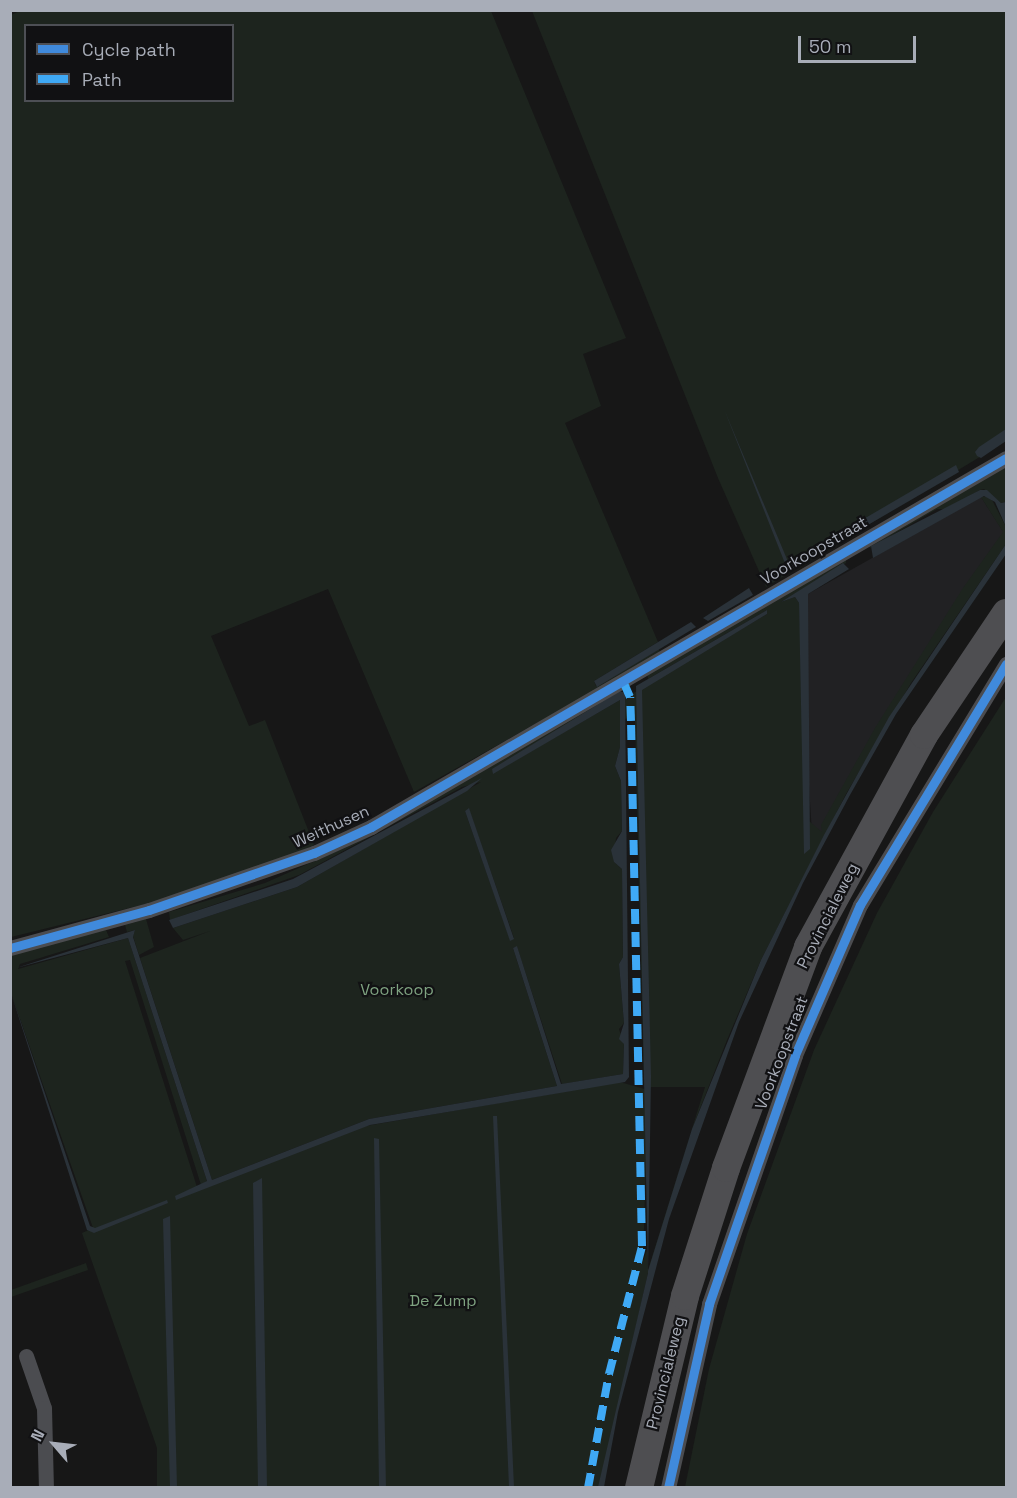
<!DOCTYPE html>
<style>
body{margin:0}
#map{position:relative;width:1017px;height:1498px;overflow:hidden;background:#171717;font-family:"Space Grotesk",sans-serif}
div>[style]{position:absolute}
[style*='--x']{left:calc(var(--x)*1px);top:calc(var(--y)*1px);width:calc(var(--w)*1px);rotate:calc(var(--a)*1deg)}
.built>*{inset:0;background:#212123}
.green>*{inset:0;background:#1d241e}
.water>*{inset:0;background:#2a3239}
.street>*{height:15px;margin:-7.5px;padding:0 7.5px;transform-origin:7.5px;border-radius:7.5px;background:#4b4c50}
.highway>*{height:28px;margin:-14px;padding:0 14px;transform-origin:14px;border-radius:14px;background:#4e4e51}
.quiet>*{height:8px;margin-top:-4px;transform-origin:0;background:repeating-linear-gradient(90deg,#3fa9f5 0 15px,transparent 0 23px)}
.cycleway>*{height:9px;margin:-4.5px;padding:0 4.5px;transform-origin:4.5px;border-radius:4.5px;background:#408adc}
span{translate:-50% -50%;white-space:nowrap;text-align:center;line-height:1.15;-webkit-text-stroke:4.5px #111113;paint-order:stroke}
.street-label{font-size:16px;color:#a8adb8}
.park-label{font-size:16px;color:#7fa381}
.frame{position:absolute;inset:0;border:12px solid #a8adb8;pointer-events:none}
.legend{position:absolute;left:24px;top:24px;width:210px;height:78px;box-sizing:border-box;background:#111113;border:2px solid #4d4f55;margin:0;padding:8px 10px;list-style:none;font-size:18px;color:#a8adb8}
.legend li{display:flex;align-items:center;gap:12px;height:30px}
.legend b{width:30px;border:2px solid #4d4f55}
.north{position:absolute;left:24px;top:1414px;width:60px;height:60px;-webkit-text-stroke:4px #111113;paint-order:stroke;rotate:298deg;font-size:16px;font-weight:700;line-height:24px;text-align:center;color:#a8adb8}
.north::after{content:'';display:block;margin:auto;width:21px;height:27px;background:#a8adb8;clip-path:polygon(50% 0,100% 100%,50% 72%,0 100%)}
.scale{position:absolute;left:798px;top:36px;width:118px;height:27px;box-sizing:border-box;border:3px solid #a8adb8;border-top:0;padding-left:8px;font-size:18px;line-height:21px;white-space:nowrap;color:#a8adb8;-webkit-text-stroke:4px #111113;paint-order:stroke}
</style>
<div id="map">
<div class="built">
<div style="clip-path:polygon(981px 497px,1006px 536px,883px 724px,813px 851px,806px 735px,808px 594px)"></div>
</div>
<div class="green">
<div style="clip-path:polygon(evenodd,22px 10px,491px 11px,626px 338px,583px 354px,601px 406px,565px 423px,658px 642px,594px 681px,596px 686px,659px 649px,660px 654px,414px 792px,328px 589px,211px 636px,249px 726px,265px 720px,314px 845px,293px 856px,158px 901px,11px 937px,11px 15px,22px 10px,26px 26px,232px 26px,232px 100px,26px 100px,26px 26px)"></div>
<div style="clip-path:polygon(532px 11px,1006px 11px,1006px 441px,766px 587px,718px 478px)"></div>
<div style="clip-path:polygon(1006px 465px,1006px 502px,1001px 503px,984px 489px,980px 490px,947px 509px,937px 509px,870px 548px,867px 544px)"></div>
<div style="clip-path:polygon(990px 496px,1006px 527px,1006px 544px,911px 683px,846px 794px,761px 960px,727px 1040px,692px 1129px,648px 1273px,600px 1487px,157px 1487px,157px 1448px,82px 1233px,93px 1228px,11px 993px,10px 953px,106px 930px,109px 937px,20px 964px,18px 969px,128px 938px,207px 1181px,201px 1185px,130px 960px,125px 961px,197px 1187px,176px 1196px,366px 1126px,620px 1082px,648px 1090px,643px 1261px,647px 1250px,648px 1270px,705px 1087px,644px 1087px,635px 716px,625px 719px,625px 698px,767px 614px,767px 610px,648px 679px,647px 671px,846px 557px,846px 563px,781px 602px,795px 597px,799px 603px,808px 846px,809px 821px,822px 832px,821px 825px,875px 728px,963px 588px,1003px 532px,981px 497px)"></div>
<div style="clip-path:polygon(evenodd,620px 691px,493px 773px,620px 700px,620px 747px,615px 766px,621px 781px,622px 831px,616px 838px,614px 862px,622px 869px,623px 957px,619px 964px,624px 1023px,619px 1029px,624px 1044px,623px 1074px,562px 1084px,517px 947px,513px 948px,557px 1086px,369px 1119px,212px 1180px,140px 958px,210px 931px,183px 940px,173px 928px,297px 887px,481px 782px,462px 787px,299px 875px,170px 920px,169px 912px,265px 883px,344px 848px,620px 691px,469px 809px,514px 938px,510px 940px,465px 811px,469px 809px)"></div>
<div style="clip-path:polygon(1006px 697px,1006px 1487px,685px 1487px,709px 1369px,747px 1234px,814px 1050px,877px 913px,933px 812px)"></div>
<div style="clip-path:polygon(146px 919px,154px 947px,139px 955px,133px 936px,135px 930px,127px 932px,125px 925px)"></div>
<div style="clip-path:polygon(86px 1263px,88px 1270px,11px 1297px,11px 1290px)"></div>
</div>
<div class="water">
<div style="clip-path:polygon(724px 409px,789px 564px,820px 547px,822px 552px,771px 582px,769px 577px,786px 566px)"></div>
<div style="clip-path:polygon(1006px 429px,1006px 441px,981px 458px,977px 456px,975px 452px,979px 447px)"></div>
<div style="clip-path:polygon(956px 465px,959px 472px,842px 540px,838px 538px,838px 534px)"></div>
<div style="clip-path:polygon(980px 490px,987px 490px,1001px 503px,1006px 502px,1006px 527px,995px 502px,984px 496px,873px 558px,871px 546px)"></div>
<div style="clip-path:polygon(1006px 544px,1006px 554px,896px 714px,850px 795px,803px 883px,739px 1022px,669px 1219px,618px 1412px,604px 1487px,598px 1487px,648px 1273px,636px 686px,767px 610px,767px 614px,642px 690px,651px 1076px,648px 1271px,692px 1129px,761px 960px,824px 835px,889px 717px)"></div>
<div style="clip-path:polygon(843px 563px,849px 569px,808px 594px,810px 849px,804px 854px,799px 603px,795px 597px,781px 602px)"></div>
<div style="clip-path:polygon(749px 588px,753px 595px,708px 621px,703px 618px)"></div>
<div style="clip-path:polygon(691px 622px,696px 627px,597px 687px,594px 681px)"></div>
<div style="clip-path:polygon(620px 691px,625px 693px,629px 1077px,625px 1082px,370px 1125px,176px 1200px,175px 1196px,207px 1181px,128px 938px,16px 968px,135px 930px,133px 937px,212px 1180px,369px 1119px,557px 1086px,513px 948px,517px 946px,561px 1084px,623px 1074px,624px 1044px,619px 1039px,624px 1023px,619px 964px,623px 957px,622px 869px,614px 862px,611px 850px,622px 831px,621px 781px,615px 766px,620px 747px,620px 700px,493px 774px,492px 769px)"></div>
<div style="clip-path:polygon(482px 778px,467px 791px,297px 887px,173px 928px,169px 920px,293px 879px)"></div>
<div style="clip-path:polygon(469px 808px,514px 939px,510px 941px,465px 811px)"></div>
<div style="clip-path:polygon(11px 993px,90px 1226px,95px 1228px,167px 1200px,168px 1203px,94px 1233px,87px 1230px)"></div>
<div style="clip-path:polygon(493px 1116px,497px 1116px,514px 1487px,509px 1487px)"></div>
<div style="clip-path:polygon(374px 1138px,379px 1139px,386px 1488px,379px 1487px)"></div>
<div style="clip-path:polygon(262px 1178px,267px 1487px,267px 1488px,258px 1487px,253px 1183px)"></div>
<div style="clip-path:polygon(170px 1216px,177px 1487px,177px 1488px,170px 1487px,163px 1219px)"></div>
</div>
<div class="street">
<div style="--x:10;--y:948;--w:144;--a:-15.3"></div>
<div style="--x:149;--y:910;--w:175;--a:-19.1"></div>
<div style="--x:314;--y:853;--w:63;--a:-24.5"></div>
<div style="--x:371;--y:827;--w:734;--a:-30.16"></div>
<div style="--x:26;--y:1356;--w:55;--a:70.9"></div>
<div style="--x:44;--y:1408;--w:80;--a:88.6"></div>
<div style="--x:668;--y:1488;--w:189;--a:-77.4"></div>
<div style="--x:709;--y:1304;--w:263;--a:-70.9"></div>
<div style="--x:795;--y:1055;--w:163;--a:-66.6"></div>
<div style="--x:860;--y:905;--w:282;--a:-58.8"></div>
</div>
<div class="highway">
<div style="--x:639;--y:1488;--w:197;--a:-76.5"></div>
<div style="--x:685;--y:1296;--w:134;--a:-72.2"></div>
<div style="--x:726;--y:1168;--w:236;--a:-69.6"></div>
<div style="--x:808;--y:947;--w:242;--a:-61.3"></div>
<div style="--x:924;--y:735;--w:147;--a:-56.1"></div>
</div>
<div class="quiet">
<div style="--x:588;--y:1488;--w:116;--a:-79.6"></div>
<div style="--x:609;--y:1374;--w:132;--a:-75.5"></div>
<div style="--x:642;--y:1246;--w:525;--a:-91.2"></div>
<div style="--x:631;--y:721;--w:24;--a:-92"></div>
<div style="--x:630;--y:697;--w:20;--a:-114"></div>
</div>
<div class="cycleway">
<div style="--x:10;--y:948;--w:144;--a:-15.3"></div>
<div style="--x:149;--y:910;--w:175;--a:-19.1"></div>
<div style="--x:314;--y:853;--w:63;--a:-24.5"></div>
<div style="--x:371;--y:827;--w:734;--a:-30.16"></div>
<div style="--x:668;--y:1488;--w:189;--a:-77.4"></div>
<div style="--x:709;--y:1304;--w:263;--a:-70.9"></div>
<div style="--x:795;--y:1055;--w:163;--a:-66.6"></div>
<div style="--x:860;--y:905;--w:282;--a:-58.8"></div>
</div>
<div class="street-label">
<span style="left:814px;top:551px;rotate:-30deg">Voorkoopstraat</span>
<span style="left:331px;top:827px;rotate:-24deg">Weithusen</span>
<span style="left:828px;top:916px;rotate:-63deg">Provincialeweg</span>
<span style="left:782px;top:1053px;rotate:-69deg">Voorkoopstraat</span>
<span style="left:666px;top:1373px;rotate:-76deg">Provincialeweg</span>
</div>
<div class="park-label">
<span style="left:397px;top:990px">Voorkoop</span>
<span style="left:443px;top:1301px">De Zump</span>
</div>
<div class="frame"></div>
<ul class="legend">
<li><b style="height:8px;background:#408adc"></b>Cycle path</li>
<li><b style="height:8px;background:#3fa9f5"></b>Path</li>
</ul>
<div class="north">N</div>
<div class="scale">50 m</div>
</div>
